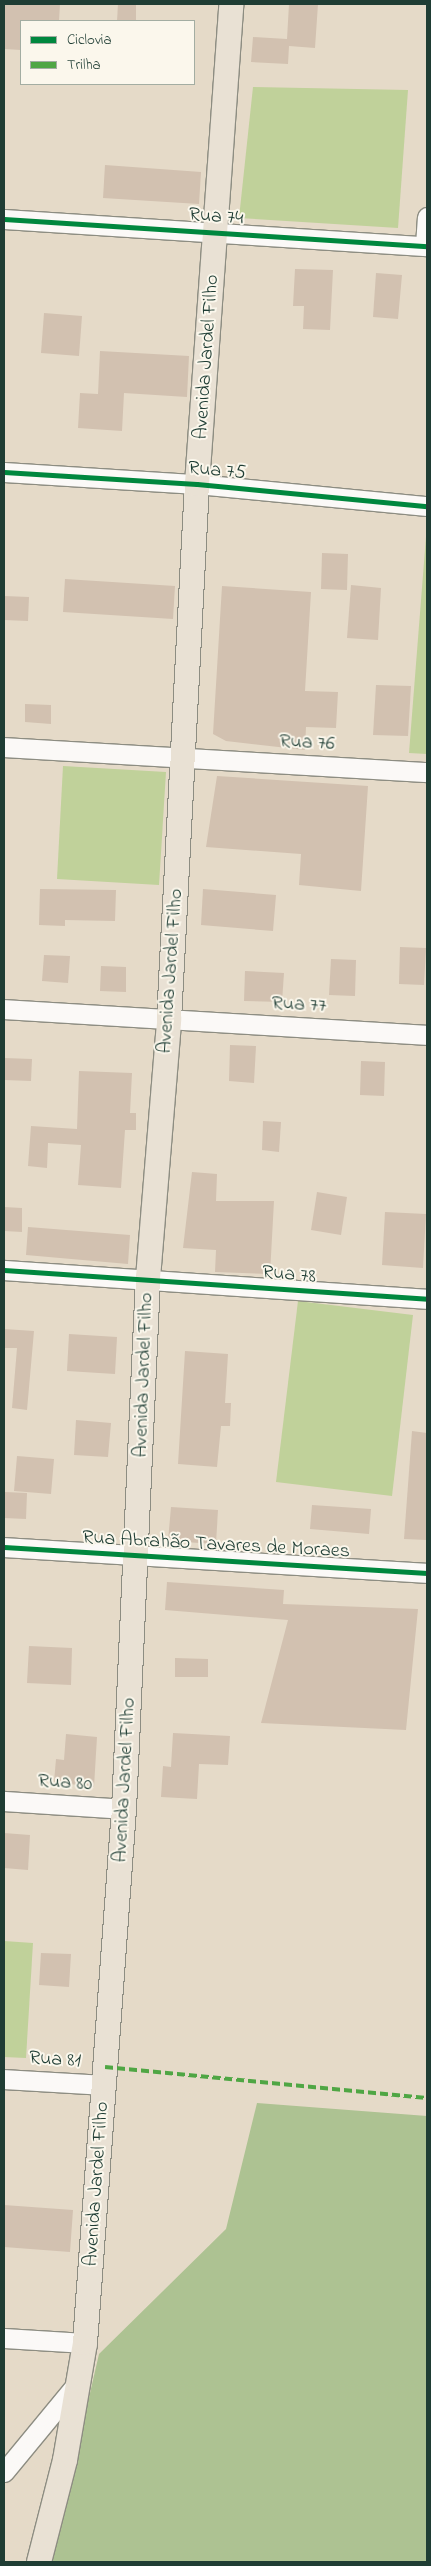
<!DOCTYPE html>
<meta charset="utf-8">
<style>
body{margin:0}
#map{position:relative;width:431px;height:2566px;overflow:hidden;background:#e5dac8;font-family:"Indie Flower",sans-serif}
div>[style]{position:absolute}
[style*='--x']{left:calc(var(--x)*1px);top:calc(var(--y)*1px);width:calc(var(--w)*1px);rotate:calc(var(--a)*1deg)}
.green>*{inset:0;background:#c0d19a}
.forest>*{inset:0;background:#adc292}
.building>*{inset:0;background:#d2c1b0}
.roads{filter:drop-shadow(1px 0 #8d8d82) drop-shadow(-1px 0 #8d8d82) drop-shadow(0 1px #8d8d82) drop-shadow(0 -1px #8d8d82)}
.minor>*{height:19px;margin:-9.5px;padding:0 9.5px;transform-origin:9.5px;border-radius:9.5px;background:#fbf9f7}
.major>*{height:24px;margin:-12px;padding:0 12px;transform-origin:12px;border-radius:12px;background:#e9e1d4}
.quiet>*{height:4px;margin-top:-2px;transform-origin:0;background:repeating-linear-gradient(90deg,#4fa644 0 8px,transparent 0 12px)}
.cycleway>*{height:5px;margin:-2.5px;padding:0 2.5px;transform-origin:2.5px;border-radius:2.5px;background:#00873e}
span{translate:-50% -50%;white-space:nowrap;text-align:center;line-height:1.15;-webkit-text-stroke:4px #fbf7ec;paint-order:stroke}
.street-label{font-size:20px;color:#1f3d34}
.frame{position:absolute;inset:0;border:5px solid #1f3d34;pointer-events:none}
.legend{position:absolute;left:20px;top:20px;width:175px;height:65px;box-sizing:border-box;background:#fbf7ec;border:1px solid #a3ada2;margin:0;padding:6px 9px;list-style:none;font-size:15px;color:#1f3d34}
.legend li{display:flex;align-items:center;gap:10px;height:25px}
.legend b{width:25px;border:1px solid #a3ada2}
</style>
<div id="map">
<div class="green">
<div style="clip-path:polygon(253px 87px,408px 90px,398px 228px,239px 218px)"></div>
<div style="clip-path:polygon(427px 524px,427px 754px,409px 753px)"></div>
<div style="clip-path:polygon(63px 766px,166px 772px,159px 885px,57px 879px)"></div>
<div style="clip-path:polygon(298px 1301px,413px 1315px,392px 1496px,276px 1482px)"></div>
<div style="clip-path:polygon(4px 1941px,33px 1943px,26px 2058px,4px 2057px)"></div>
</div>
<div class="forest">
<div style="clip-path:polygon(257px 2103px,427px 2116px,427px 2562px,51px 2562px,99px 2354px,226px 2229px)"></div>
</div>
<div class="building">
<div style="clip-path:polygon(4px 4px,60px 4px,59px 21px,21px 21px,21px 50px,4px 49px)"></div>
<div style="clip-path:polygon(118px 4px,136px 4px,136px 21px,117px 21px)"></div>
<div style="clip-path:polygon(289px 4px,318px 4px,315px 48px,289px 46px,288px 64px,251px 62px,253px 37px,287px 39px)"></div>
<div style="clip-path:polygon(105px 165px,201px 172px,199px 204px,103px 198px)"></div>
<div style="clip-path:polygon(295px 269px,333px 270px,330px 330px,303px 329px,304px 306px,293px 306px)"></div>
<div style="clip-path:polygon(376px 273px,402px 275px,398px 319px,373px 317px)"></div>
<div style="clip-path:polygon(44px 313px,82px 316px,79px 356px,41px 353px)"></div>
<div style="clip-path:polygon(100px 351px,189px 356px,187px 397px,124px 393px,122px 431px,78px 428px,80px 393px,98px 394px)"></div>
<div style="clip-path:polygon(322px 553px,348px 554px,347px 590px,321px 589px)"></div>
<div style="clip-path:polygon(65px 579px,175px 586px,173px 619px,63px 612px)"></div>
<div style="clip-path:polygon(351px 585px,381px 588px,378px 640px,347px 638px)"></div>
<div style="clip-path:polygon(222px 586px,311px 592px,305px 691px,338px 692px,336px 728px,306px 727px,305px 750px,226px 741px,213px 734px)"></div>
<div style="clip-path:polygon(4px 596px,29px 597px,28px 621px,4px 620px)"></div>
<div style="clip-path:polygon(376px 685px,411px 686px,408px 736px,373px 735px)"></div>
<div style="clip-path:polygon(25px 704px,51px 705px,51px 724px,25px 722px)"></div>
<div style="clip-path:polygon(217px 776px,368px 786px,361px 891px,299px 885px,301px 854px,206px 847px)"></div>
<div style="clip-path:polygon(40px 889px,116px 890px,115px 921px,65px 920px,65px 926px,39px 925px)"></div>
<div style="clip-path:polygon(203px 889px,276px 895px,273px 931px,201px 925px)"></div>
<div style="clip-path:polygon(400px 947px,426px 948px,424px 985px,399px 984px)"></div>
<div style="clip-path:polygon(44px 955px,70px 956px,68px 983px,42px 981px)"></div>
<div style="clip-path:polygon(331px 959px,356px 960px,355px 996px,329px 995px)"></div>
<div style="clip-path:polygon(101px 966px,126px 967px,126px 992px,100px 991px)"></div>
<div style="clip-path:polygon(245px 971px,284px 973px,282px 1002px,244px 1001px)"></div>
<div style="clip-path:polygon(230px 1045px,256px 1046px,254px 1083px,229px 1081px)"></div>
<div style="clip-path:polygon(4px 1058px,32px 1059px,31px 1081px,4px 1080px)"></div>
<div style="clip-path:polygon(361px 1061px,385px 1062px,384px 1096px,360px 1095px)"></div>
<div style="clip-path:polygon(79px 1071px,132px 1073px,130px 1113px,136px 1113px,136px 1130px,125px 1130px,121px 1188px,78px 1185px,81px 1145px,48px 1143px,47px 1168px,28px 1166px,31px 1126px,77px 1129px)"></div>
<div style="clip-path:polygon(263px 1121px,281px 1122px,279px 1152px,262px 1150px)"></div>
<div style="clip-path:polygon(192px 1172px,217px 1174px,216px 1201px,274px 1201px,270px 1274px,215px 1272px,216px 1250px,183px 1248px)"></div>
<div style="clip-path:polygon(317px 1192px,347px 1197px,341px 1235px,311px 1230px)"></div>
<div style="clip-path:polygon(4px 1207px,22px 1208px,22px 1232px,4px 1231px)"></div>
<div style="clip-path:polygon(385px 1212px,426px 1214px,423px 1268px,382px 1265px)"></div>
<div style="clip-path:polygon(28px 1227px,130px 1235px,128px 1264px,26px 1255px)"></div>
<div style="clip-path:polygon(4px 1329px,34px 1331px,27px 1410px,12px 1408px,17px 1348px,4px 1348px)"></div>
<div style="clip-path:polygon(69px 1334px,117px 1337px,115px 1374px,67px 1371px)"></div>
<div style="clip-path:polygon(185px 1351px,228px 1354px,225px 1403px,231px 1403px,230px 1426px,221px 1426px,217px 1467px,178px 1464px)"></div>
<div style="clip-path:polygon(76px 1420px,111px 1423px,108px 1457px,74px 1455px)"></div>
<div style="clip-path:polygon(412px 1431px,427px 1433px,427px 1540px,404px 1539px)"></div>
<div style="clip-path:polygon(17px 1456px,54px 1459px,51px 1494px,14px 1491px)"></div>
<div style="clip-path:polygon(5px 1492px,27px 1493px,26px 1519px,4px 1518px)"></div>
<div style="clip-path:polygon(312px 1505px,371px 1509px,369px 1534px,310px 1529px)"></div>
<div style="clip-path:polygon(171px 1507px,218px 1510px,216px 1544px,168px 1541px)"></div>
<div style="clip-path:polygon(167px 1582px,284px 1590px,283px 1604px,418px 1609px,406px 1730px,261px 1723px,288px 1620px,165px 1610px)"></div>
<div style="clip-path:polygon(29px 1646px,72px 1648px,71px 1685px,27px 1683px)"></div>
<div style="clip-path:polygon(175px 1658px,208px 1659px,208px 1677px,175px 1677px)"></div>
<div style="clip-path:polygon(173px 1733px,230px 1736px,228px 1765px,199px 1764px,197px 1799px,161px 1797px,163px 1766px,171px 1767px)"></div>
<div style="clip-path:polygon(66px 1734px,97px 1737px,94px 1787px,54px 1782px,56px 1759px,64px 1760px)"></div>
<div style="clip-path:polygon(4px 1833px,30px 1835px,28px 1870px,4px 1868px)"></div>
<div style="clip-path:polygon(41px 1953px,71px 1954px,69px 1987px,39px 1985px)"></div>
<div style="clip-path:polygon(4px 2205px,73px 2210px,70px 2252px,4px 2247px)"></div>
</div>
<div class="roads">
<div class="minor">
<div style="--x:4;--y:219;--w:424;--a:3.7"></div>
<div style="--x:425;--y:245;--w:28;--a:-86"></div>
<div style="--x:4;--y:472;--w:193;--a:3.6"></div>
<div style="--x:197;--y:484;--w:231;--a:5.5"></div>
<div style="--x:4;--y:747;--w:424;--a:3.4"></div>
<div style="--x:4;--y:1009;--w:424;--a:3.5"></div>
<div style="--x:4;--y:1270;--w:424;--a:3.9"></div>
<div style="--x:4;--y:1547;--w:424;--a:3.5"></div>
<div style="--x:4;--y:1801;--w:120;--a:3.8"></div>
<div style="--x:4;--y:2079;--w:100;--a:3.4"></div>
<div style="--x:4;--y:2338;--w:81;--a:3.5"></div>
<div style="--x:4;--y:2472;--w:118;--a:-50.5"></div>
</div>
<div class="major">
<div style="--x:39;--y:2562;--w:105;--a:-75.7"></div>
<div style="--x:65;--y:2460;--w:119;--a:-80.3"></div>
<div style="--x:85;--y:2343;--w:535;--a:-85.82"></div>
<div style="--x:124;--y:1809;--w:532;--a:-87.41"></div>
<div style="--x:148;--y:1278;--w:259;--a:-85.3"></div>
<div style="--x:169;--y:1020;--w:537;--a:-87.01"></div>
<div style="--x:197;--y:484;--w:481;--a:-85.9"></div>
</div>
</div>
<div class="quiet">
<div style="--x:105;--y:2067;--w:323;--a:5.5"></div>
</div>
<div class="cycleway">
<div style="--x:4;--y:219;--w:424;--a:3.7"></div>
<div style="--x:4;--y:472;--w:193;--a:3.6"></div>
<div style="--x:197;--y:484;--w:231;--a:5.5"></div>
<div style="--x:4;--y:1270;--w:424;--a:3.9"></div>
<div style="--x:4;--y:1547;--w:424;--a:3.5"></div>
</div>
<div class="street-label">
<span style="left:216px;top:217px;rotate:4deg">Rua 74</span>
<span style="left:207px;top:357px;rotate:-86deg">Avenida Jardel Filho</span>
<span style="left:217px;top:471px;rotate:5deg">Rua 75</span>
<span style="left:307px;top:743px;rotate:3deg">Rua 76</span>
<span style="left:171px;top:971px;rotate:-86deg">Avenida Jardel Filho</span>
<span style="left:299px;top:1005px;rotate:3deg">Rua 77</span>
<span style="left:289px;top:1275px;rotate:5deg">Rua 78</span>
<span style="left:144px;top:1375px;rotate:-88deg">Avenida Jardel Filho</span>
<span style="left:216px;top:1545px;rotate:3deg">Rua Abrahão Tavares de Moraes</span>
<span style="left:125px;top:1780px;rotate:-87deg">Avenida Jardel Filho</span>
<span style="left:65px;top:1783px;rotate:4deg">Rua 80</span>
<span style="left:55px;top:2060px;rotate:4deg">Rua 81</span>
<span style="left:97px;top:2184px;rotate:-86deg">Avenida Jardel Filho</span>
</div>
<div class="frame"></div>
<ul class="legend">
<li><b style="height:6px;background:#00873e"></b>Ciclovia</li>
<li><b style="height:6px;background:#4fa644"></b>Trilha</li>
</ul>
</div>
